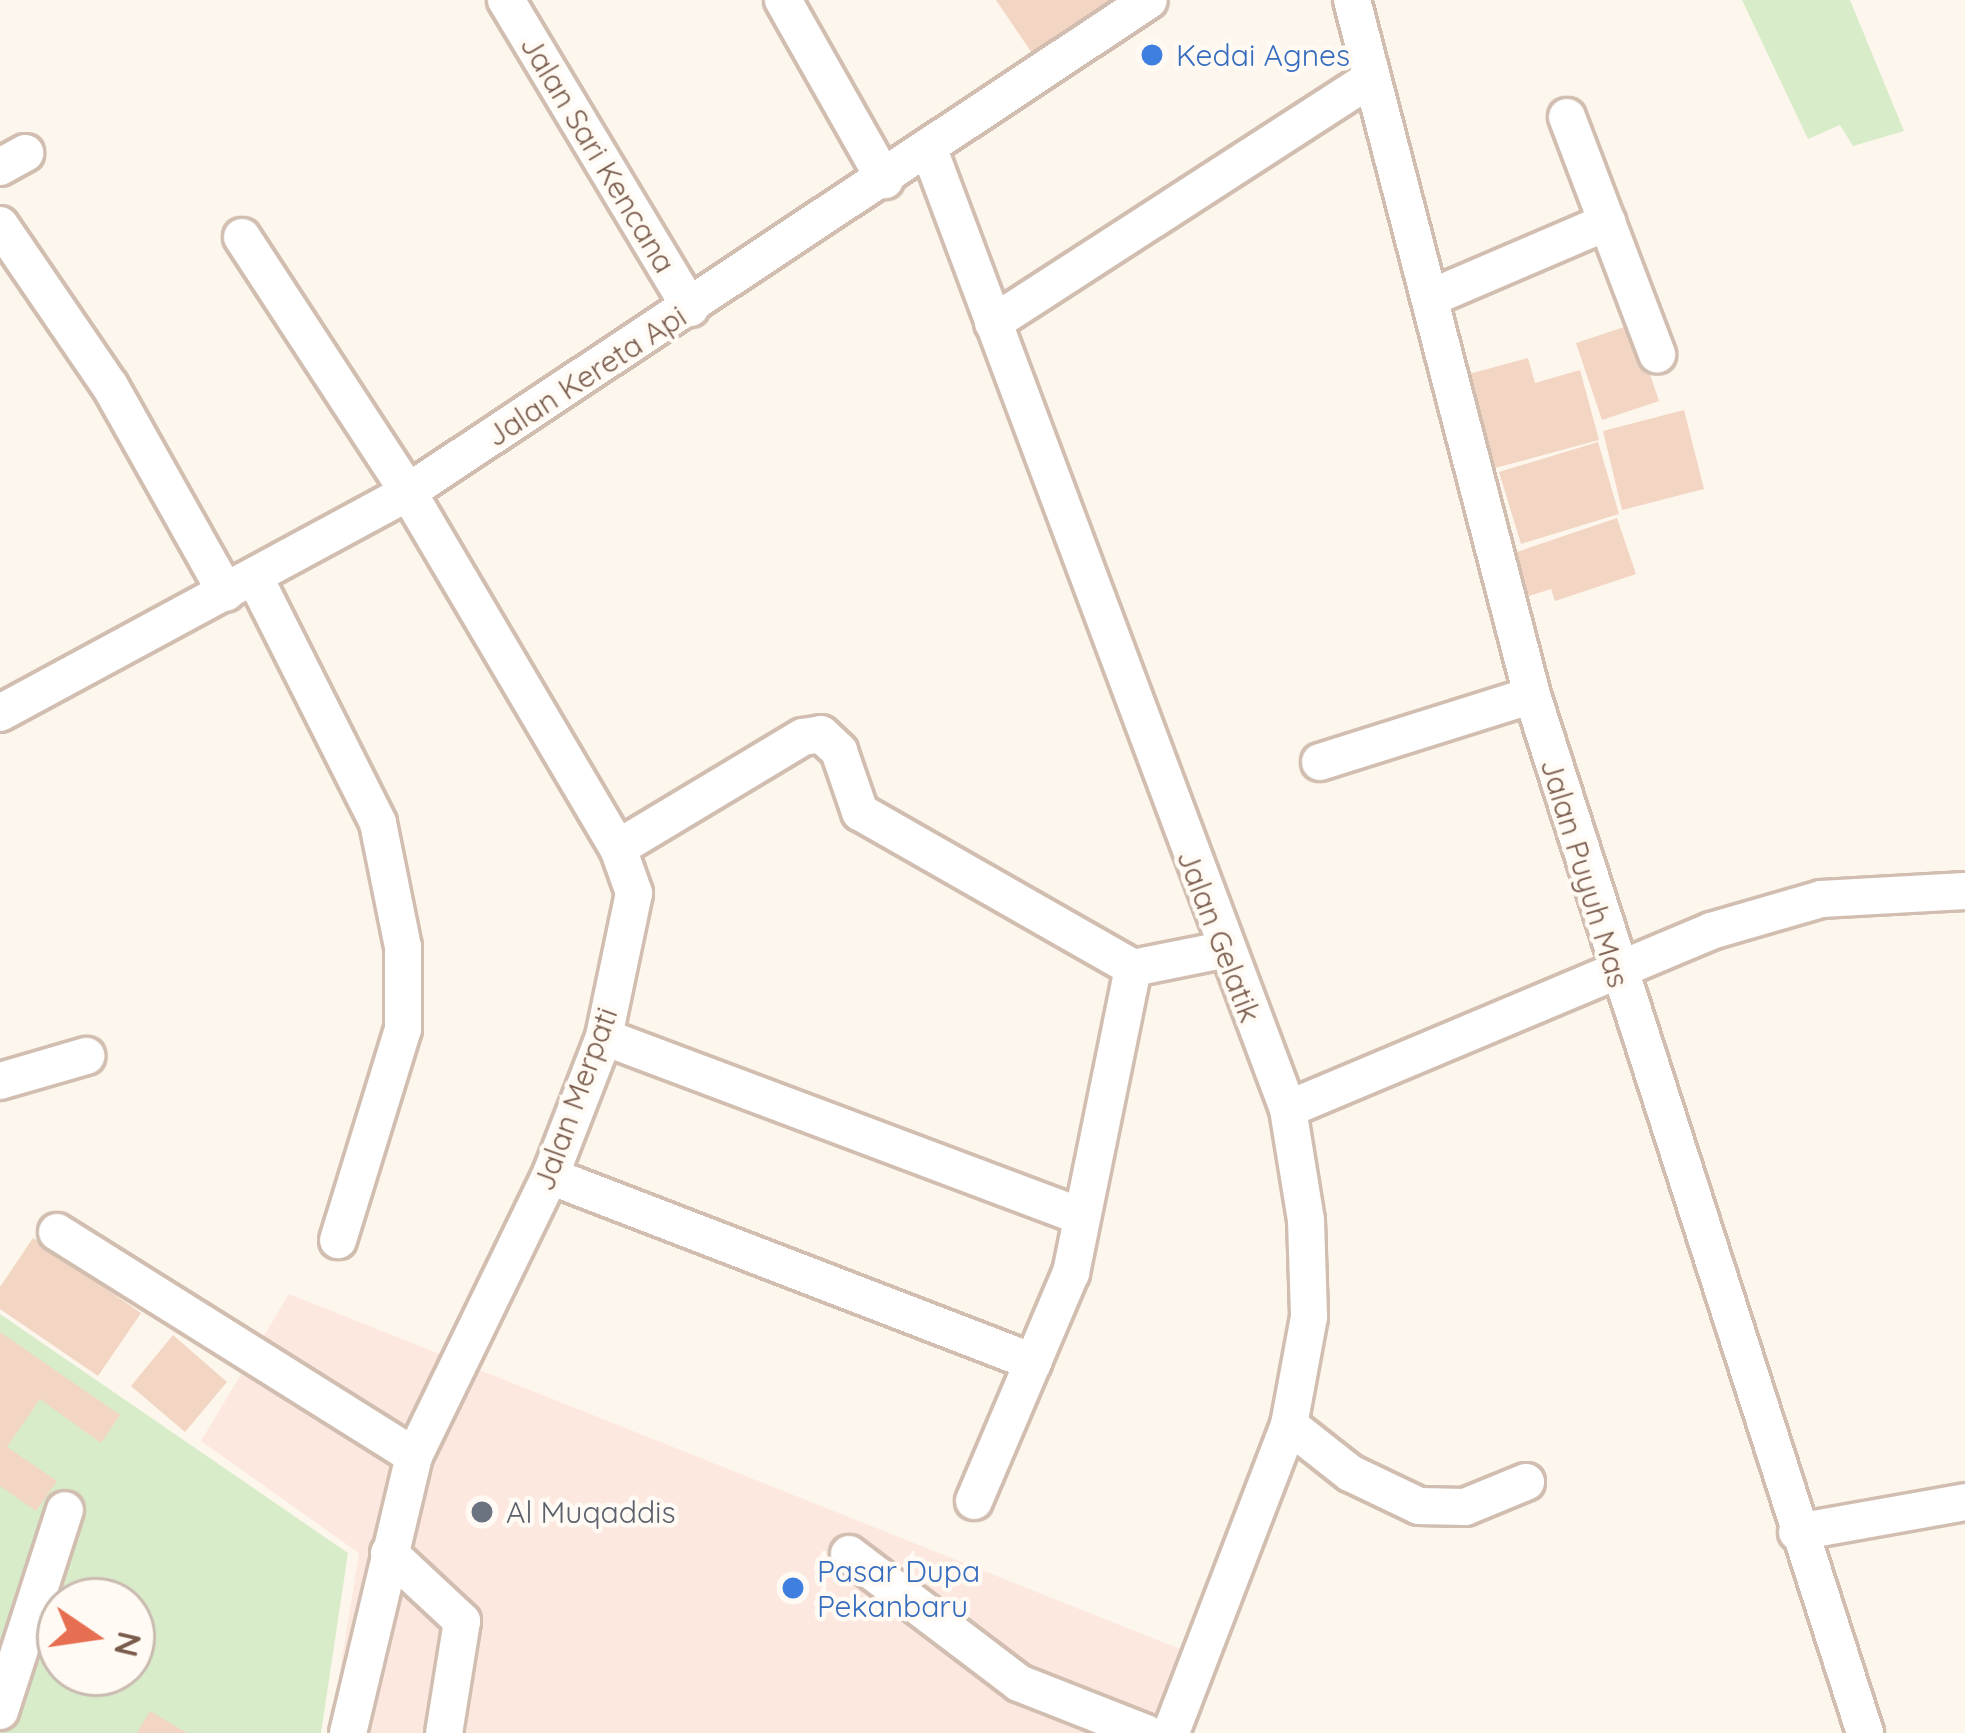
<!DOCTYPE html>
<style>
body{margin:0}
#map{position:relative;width:1965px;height:1733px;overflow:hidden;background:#fdf6ec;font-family:Quicksand,sans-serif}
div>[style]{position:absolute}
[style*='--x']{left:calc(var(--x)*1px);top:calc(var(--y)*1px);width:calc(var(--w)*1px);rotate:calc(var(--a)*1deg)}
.commercial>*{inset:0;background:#fde8e0}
.green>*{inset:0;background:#d8ecc9}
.building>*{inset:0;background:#f3d5c3}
.roads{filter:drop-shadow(3px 0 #d1beb0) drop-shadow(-3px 0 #d1beb0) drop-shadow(0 3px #d1beb0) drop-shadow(0 -3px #d1beb0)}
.minor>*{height:36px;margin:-18px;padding:0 18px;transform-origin:18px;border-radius:18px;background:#fff}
.dots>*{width:33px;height:33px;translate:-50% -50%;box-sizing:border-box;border:6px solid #fffaf3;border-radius:50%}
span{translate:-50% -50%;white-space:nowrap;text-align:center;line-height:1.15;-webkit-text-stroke:9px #fffaf3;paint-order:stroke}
.shop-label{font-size:30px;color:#366cbe}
.left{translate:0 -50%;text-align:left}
.street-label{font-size:30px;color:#7a5c4d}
.worship-label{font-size:30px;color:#5b616d}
.north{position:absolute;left:36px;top:1577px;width:120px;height:120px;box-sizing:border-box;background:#fffaf3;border:3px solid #cabbb1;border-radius:50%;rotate:103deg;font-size:33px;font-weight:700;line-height:48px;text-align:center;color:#7a5c4d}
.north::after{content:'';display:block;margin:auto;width:42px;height:54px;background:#e76f51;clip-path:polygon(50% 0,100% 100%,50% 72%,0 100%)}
</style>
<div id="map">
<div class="commercial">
<div style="clip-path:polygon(289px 1294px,1210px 1661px,1175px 1733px,330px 1733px,359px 1553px,201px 1441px)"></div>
</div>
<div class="green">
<div style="clip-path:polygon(1742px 0,1850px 0,1904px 131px,1853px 146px,1840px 125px,1808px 139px)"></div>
<div style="clip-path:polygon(evenodd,0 1314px,348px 1553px,321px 1733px,0 1733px,0 1314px,60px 1601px,132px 1601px,132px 1673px,60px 1673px,60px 1601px)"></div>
</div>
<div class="building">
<div style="clip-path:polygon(996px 0,1113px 0,1034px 56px)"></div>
<div style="clip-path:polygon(1633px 324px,1659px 401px,1602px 420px,1576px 343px)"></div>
<div style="clip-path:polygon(1528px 358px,1535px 383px,1580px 370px,1599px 440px,1495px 468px,1469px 374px)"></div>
<div style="clip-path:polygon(1684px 410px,1704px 489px,1622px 510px,1603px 431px)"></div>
<div style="clip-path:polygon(1598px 442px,1619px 514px,1521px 544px,1499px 472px)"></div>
<div style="clip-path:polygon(1617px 518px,1636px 574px,1555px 601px,1551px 589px,1529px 596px,1514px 553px)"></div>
<div style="clip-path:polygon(33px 1238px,141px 1313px,98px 1376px,0 1309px,0 1287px)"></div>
<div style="clip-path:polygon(0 1332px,120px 1415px,101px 1443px,40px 1399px,7px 1447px,57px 1481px,36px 1511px,0 1486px)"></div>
<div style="clip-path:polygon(173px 1335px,227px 1382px,185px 1432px,131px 1386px)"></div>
<div style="clip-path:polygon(150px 1711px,187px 1733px,137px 1733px)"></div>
</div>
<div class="roads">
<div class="minor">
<div style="--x:506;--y:0;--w:359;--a:59.1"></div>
<div style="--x:783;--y:0;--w:207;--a:60.5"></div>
<div style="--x:1352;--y:0;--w:718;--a:75.48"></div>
<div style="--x:1532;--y:695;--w:1090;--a:72.21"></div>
<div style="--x:1567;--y:117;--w:254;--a:69.2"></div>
<div style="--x:930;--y:152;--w:1022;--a:69.49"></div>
<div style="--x:1288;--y:1109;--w:112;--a:80.8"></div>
<div style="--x:1306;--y:1220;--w:97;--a:88.2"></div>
<div style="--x:1309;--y:1317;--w:110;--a:100.5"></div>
<div style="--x:1289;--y:1425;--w:330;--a:111"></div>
<div style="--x:0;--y:167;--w:29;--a:-29"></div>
<div style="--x:0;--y:225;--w:195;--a:55.7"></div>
<div style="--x:110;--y:386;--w:237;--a:60.7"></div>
<div style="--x:242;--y:237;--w:304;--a:56.9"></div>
<div style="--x:408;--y:492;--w:413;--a:59.5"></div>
<div style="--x:618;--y:848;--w:48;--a:70.4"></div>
<div style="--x:634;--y:893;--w:147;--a:101.8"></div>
<div style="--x:604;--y:1037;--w:149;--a:111.2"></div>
<div style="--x:550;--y:1176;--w:311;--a:115.9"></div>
<div style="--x:414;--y:1456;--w:285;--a:103.4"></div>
<div style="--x:1430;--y:298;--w:193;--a:-23.2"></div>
<div style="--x:993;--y:323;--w:449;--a:-32.9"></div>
<div style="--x:254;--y:576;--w:276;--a:63.3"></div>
<div style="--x:378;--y:823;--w:126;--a:78.6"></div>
<div style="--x:403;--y:947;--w:82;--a:90"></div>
<div style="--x:403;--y:1029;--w:221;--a:107.1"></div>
<div style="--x:0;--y:713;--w:464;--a:-28.4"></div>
<div style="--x:408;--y:492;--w:889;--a:-33.58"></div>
<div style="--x:1320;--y:762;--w:222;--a:-17.5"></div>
<div style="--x:618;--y:848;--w:216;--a:-31"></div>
<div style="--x:803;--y:737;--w:18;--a:-9"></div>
<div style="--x:821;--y:734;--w:25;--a:43"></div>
<div style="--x:839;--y:751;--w:65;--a:71"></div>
<div style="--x:860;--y:812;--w:314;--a:29.7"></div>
<div style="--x:1133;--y:968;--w:92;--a:-11.3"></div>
<div style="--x:604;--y:1037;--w:509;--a:20.61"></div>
<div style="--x:0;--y:1081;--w:90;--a:-16.2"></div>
<div style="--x:1288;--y:1109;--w:459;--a:-22.8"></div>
<div style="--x:1711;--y:931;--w:115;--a:-16.2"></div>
<div style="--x:1821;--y:899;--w:144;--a:-3.2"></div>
<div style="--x:550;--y:1176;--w:518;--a:21.06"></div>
<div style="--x:57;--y:1232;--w:421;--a:32.1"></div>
<div style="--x:1289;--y:1425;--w:78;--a:38.2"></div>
<div style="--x:1350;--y:1473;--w:76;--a:25.6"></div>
<div style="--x:1419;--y:1506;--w:46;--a:1.2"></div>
<div style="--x:1465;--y:1507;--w:66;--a:-22.3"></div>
<div style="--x:974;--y:1501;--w:248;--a:-67"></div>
<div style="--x:1071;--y:1273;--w:311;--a:-78.5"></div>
<div style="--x:1797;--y:1532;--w:171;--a:-10.1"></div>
<div style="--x:389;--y:1553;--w:100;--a:43"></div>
<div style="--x:462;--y:1621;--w:113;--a:99.1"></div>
<div style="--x:849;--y:1554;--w:213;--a:37.2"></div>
<div style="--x:1019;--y:1683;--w:136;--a:21.5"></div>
<div style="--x:0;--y:1711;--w:211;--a:-72.1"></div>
</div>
</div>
<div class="dots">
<div style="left:1152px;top:55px;background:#3f7fe0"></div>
<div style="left:482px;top:1512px;background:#6b7280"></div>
<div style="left:793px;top:1588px;background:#3f7fe0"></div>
</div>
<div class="shop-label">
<span class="left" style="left:1176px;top:55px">Kedai Agnes</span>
<span class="left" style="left:817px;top:1588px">Pasar Dupa<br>Pekanbaru</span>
</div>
<div class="street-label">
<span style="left:598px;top:154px;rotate:59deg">Jalan Sari Kencana</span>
<span style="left:586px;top:376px;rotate:-33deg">Jalan Kereta Api</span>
<span style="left:1585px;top:873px;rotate:73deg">Jalan Puyuh Mas</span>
<span style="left:1219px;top:936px;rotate:69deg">Jalan Gelatik</span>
<span style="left:575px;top:1099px;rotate:-70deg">Jalan Merpati</span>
</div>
<div class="worship-label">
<span class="left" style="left:506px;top:1512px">Al Muqaddis</span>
</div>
<div class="north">N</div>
</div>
